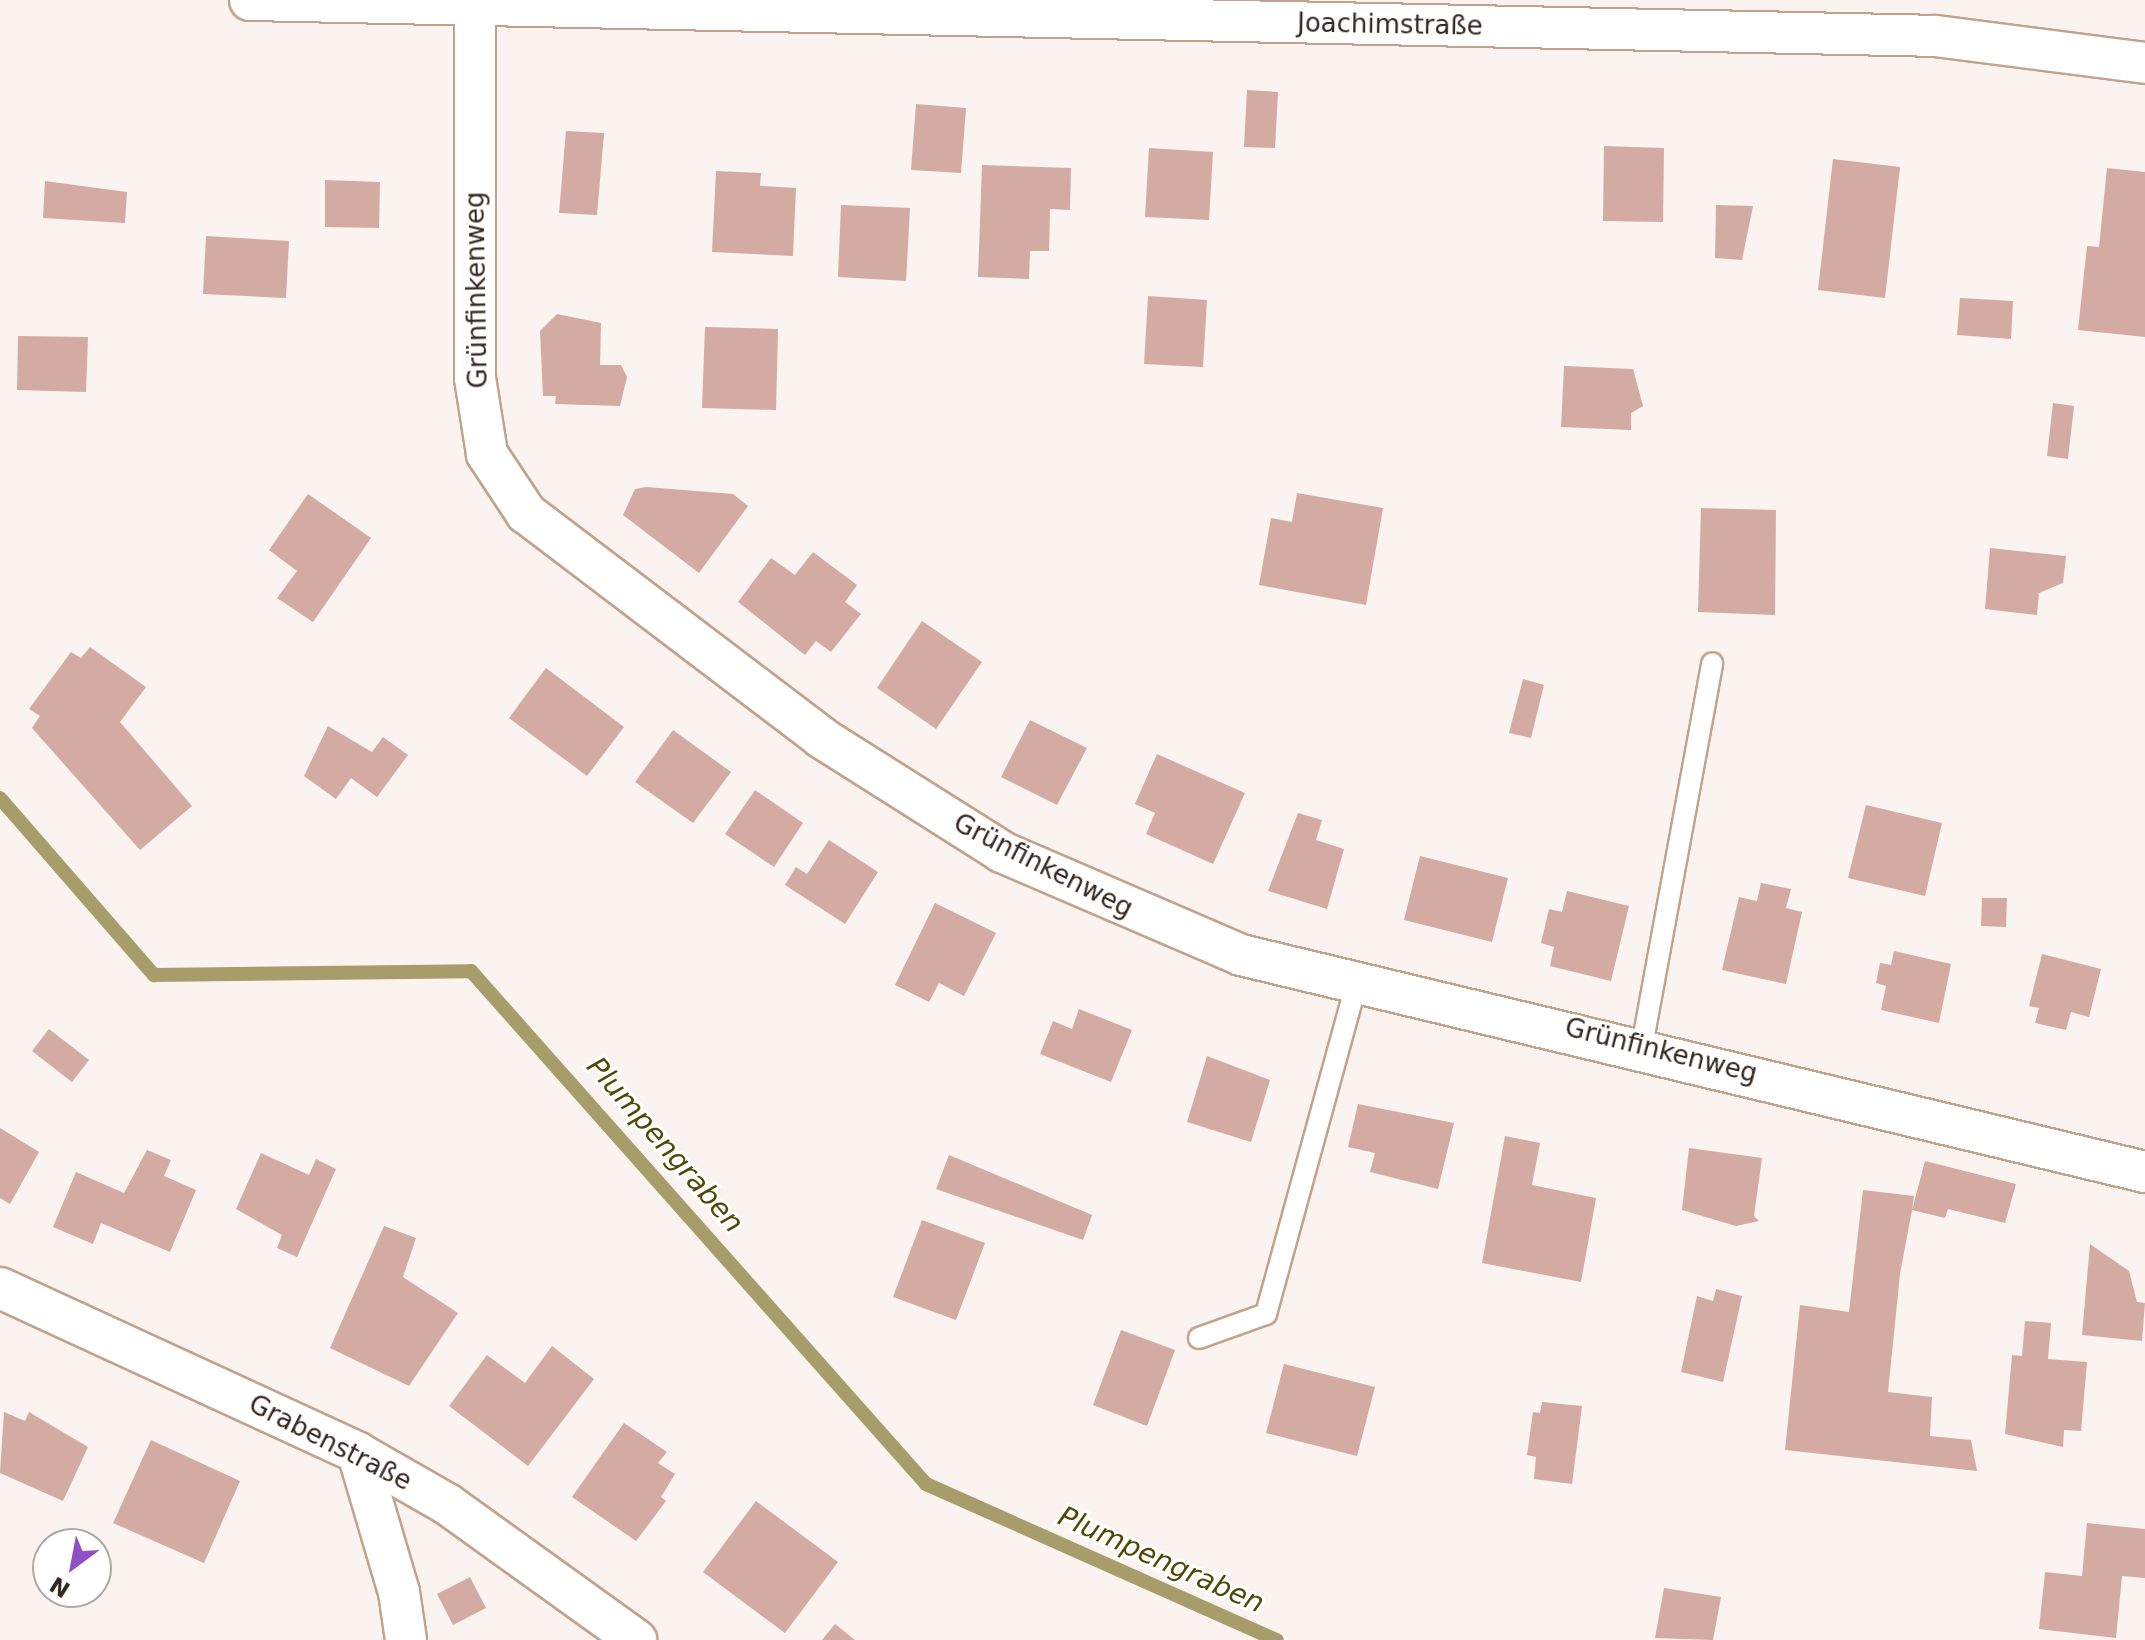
<!DOCTYPE html>
<meta charset="utf-8">
<style>
body{margin:0}
#map{position:relative;width:2145px;height:1640px;overflow:hidden;background:#faf3ef;font-family:"DejaVu Sans",sans-serif}
div>[style]{position:absolute}
[style*='--x']{left:calc(var(--x)*1px);top:calc(var(--y)*1px);width:calc(var(--w)*1px);rotate:calc(var(--a)*1deg)}
.stream>*{height:14px;margin:-7px;padding:0 7px;transform-origin:7px;border-radius:7px;background:#a79d6a}
.building>*{inset:0;background:#d3aba2}
.roads{filter:drop-shadow(2px 0 #c2a28c) drop-shadow(-2px 0 #c2a28c) drop-shadow(0 2px #c2a28c) drop-shadow(0 -2px #c2a28c)}
.lane>*{height:20px;margin:-10px;padding:0 10px;transform-origin:10px;border-radius:10px;background:#fff}
.street>*{height:40px;margin:-20px;padding:0 20px;transform-origin:20px;border-radius:20px;background:#fff}
span{translate:-50% -50%;white-space:nowrap;text-align:center;line-height:1.15;-webkit-text-stroke:6px #fff;paint-order:stroke}
.street-label{font-size:26px;color:#33271e}
.water-label{font-size:28px;color:#524704;font-style:italic}
.north{position:absolute;left:32px;top:1528px;width:80px;height:80px;box-sizing:border-box;background:#fff;border:2px solid #ada9a5;border-radius:50%;rotate:212deg;font-size:22px;font-weight:700;line-height:32px;text-align:center;color:#33271e}
.north::after{content:'';display:block;margin:auto;width:28px;height:36px;background:#8f50c6;clip-path:polygon(50% 0,100% 100%,50% 72%,0 100%)}
</style>
<div id="map">
<div class="stream">
<div style="--x:0;--y:798;--w:235;--a:49"></div>
<div style="--x:154;--y:975;--w:317;--a:-0.7"></div>
<div style="--x:471;--y:971;--w:686;--a:48.43"></div>
<div style="--x:926;--y:1484;--w:384;--a:24"></div>
</div>
<div class="building">
<div style="clip-path:polygon(1247px 90px,1278px 92px,1275px 148px,1244px 147px)"></div>
<div style="clip-path:polygon(916px 104px,966px 108px,961px 173px,911px 170px)"></div>
<div style="clip-path:polygon(566px 131px,604px 133px,597px 215px,559px 213px)"></div>
<div style="clip-path:polygon(1604px 146px,1664px 148px,1663px 222px,1603px 221px)"></div>
<div style="clip-path:polygon(1149px 148px,1213px 152px,1209px 220px,1145px 217px)"></div>
<div style="clip-path:polygon(1833px 159px,1900px 167px,1885px 298px,1818px 290px)"></div>
<div style="clip-path:polygon(982px 165px,1071px 168px,1070px 210px,1050px 209px,1049px 251px,1030px 251px,1029px 279px,978px 277px)"></div>
<div style="clip-path:polygon(2107px 168px,2145px 172px,2145px 337px,2078px 330px,2087px 246px,2099px 247px)"></div>
<div style="clip-path:polygon(716px 171px,761px 173px,760px 186px,796px 188px,793px 256px,712px 252px)"></div>
<div style="clip-path:polygon(325px 180px,380px 182px,379px 228px,325px 227px)"></div>
<div style="clip-path:polygon(45px 181px,127px 192px,125px 223px,43px 218px)"></div>
<div style="clip-path:polygon(841px 205px,910px 208px,906px 281px,838px 277px)"></div>
<div style="clip-path:polygon(1716px 205px,1753px 206px,1742px 260px,1715px 258px)"></div>
<div style="clip-path:polygon(206px 236px,289px 241px,286px 298px,203px 294px)"></div>
<div style="clip-path:polygon(1148px 296px,1207px 300px,1203px 367px,1144px 364px)"></div>
<div style="clip-path:polygon(1960px 298px,2013px 301px,2011px 339px,1957px 335px)"></div>
<div style="clip-path:polygon(557px 314px,601px 323px,600px 365px,621px 365px,627px 377px,620px 406px,555px 404px,556px 396px,543px 396px,540px 331px)"></div>
<div style="clip-path:polygon(705px 327px,778px 329px,776px 410px,702px 408px)"></div>
<div style="clip-path:polygon(18px 336px,88px 337px,86px 392px,17px 390px)"></div>
<div style="clip-path:polygon(1564px 366px,1633px 369px,1643px 406px,1631px 413px,1631px 430px,1561px 427px)"></div>
<div style="clip-path:polygon(2053px 403px,2074px 406px,2068px 459px,2047px 456px)"></div>
<div style="clip-path:polygon(646px 487px,733px 494px,748px 506px,699px 573px,623px 515px,635px 489px)"></div>
<div style="clip-path:polygon(1297px 493px,1383px 508px,1366px 605px,1259px 585px,1271px 518px,1292px 522px)"></div>
<div style="clip-path:polygon(308px 494px,371px 538px,313px 622px,277px 598px,297px 571px,269px 550px)"></div>
<div style="clip-path:polygon(1701px 508px,1776px 510px,1775px 615px,1698px 612px)"></div>
<div style="clip-path:polygon(1990px 548px,2066px 556px,2063px 583px,2039px 593px,2037px 615px,1985px 609px)"></div>
<div style="clip-path:polygon(813px 552px,857px 585px,845px 602px,861px 614px,831px 652px,816px 641px,805px 655px,738px 602px,771px 558px,795px 575px)"></div>
<div style="clip-path:polygon(922px 621px,982px 662px,936px 729px,877px 688px)"></div>
<div style="clip-path:polygon(90px 647px,146px 687px,120px 722px,192px 806px,140px 850px,32px 728px,40px 716px,29px 709px,71px 652px,81px 658px)"></div>
<div style="clip-path:polygon(546px 668px,624px 727px,587px 776px,509px 718px)"></div>
<div style="clip-path:polygon(1523px 679px,1544px 685px,1531px 738px,1509px 733px)"></div>
<div style="clip-path:polygon(1030px 720px,1087px 748px,1057px 805px,1001px 777px)"></div>
<div style="clip-path:polygon(328px 726px,372px 752px,383px 737px,408px 755px,377px 797px,351px 778px,336px 799px,304px 776px)"></div>
<div style="clip-path:polygon(673px 730px,731px 772px,693px 823px,635px 782px)"></div>
<div style="clip-path:polygon(1157px 754px,1245px 793px,1213px 864px,1146px 834px,1155px 813px,1135px 804px)"></div>
<div style="clip-path:polygon(755px 790px,803px 823px,774px 867px,725px 834px)"></div>
<div style="clip-path:polygon(1866px 805px,1942px 823px,1925px 896px,1848px 878px)"></div>
<div style="clip-path:polygon(1298px 813px,1322px 820px,1316px 840px,1344px 849px,1327px 909px,1268px 891px)"></div>
<div style="clip-path:polygon(829px 840px,878px 872px,845px 924px,785px 885px,796px 867px,807px 874px)"></div>
<div style="clip-path:polygon(1420px 856px,1508px 878px,1492px 942px,1404px 920px)"></div>
<div style="clip-path:polygon(1761px 883px,1791px 889px,1786px 908px,1802px 912px,1786px 984px,1722px 970px,1739px 897px,1757px 901px)"></div>
<div style="clip-path:polygon(1567px 891px,1629px 906px,1611px 981px,1550px 966px,1554px 947px,1541px 943px,1549px 909px,1562px 912px)"></div>
<div style="clip-path:polygon(1982px 898px,2007px 898px,2006px 927px,1981px 926px)"></div>
<div style="clip-path:polygon(935px 903px,996px 933px,964px 996px,939px 983px,929px 1002px,895px 985px)"></div>
<div style="clip-path:polygon(1894px 951px,1951px 964px,1939px 1023px,1881px 1010px,1886px 986px,1876px 983px,1880px 963px,1891px 965px)"></div>
<div style="clip-path:polygon(2042px 954px,2101px 969px,2089px 1017px,2071px 1012px,2066px 1030px,2035px 1023px,2039px 1008px,2029px 1006px)"></div>
<div style="clip-path:polygon(1079px 1009px,1132px 1030px,1111px 1082px,1040px 1054px,1053px 1021px,1072px 1029px)"></div>
<div style="clip-path:polygon(49px 1029px,89px 1060px,72px 1082px,32px 1051px)"></div>
<div style="clip-path:polygon(1207px 1056px,1270px 1080px,1251px 1142px,1187px 1122px)"></div>
<div style="clip-path:polygon(1358px 1104px,1454px 1123px,1438px 1189px,1370px 1172px,1375px 1153px,1348px 1147px)"></div>
<div style="clip-path:polygon(0 1128px,39px 1152px,10px 1204px,0 1198px)"></div>
<div style="clip-path:polygon(1505px 1136px,1540px 1143px,1532px 1185px,1596px 1198px,1581px 1282px,1482px 1263px)"></div>
<div style="clip-path:polygon(1689px 1148px,1762px 1158px,1754px 1216px,1759px 1221px,1736px 1226px,1682px 1210px)"></div>
<div style="clip-path:polygon(147px 1150px,171px 1160px,164px 1176px,196px 1190px,170px 1252px,101px 1223px,93px 1244px,53px 1227px,76px 1172px,124px 1193px)"></div>
<div style="clip-path:polygon(261px 1153px,309px 1175px,316px 1159px,336px 1169px,297px 1257px,277px 1248px,282px 1235px,236px 1209px)"></div>
<div style="clip-path:polygon(949px 1155px,1092px 1215px,1083px 1240px,936px 1189px)"></div>
<div style="clip-path:polygon(1925px 1161px,2016px 1184px,2005px 1223px,1948px 1209px,1945px 1218px,1912px 1210px,1900px 1274px,1888px 1392px,1932px 1397px,1930px 1436px,1971px 1440px,1977px 1471px,1785px 1450px,1800px 1305px,1849px 1312px,1863px 1190px,1914px 1196px,1912px 1210px)"></div>
<div style="clip-path:polygon(922px 1220px,985px 1243px,956px 1320px,893px 1297px)"></div>
<div style="clip-path:polygon(384px 1226px,416px 1238px,403px 1277px,458px 1313px,409px 1386px,330px 1348px)"></div>
<div style="clip-path:polygon(2090px 1244px,2129px 1271px,2137px 1302px,2145px 1303px,2142px 1341px,2082px 1335px)"></div>
<div style="clip-path:polygon(1716px 1289px,1742px 1296px,1723px 1382px,1681px 1372px,1697px 1296px,1713px 1301px)"></div>
<div style="clip-path:polygon(2025px 1321px,2051px 1323px,2048px 1359px,2087px 1362px,2081px 1431px,2064px 1430px,2063px 1447px,2005px 1434px,2012px 1355px,2022px 1356px)"></div>
<div style="clip-path:polygon(1121px 1330px,1175px 1350px,1147px 1426px,1093px 1405px)"></div>
<div style="clip-path:polygon(552px 1346px,594px 1379px,528px 1466px,449px 1406px,487px 1355px,525px 1383px)"></div>
<div style="clip-path:polygon(1284px 1364px,1375px 1387px,1357px 1456px,1266px 1433px)"></div>
<div style="clip-path:polygon(1542px 1402px,1582px 1406px,1572px 1484px,1534px 1479px,1536px 1457px,1527px 1455px,1533px 1412px,1540px 1413px)"></div>
<div style="clip-path:polygon(4px 1412px,25px 1421px,29px 1412px,88px 1447px,63px 1501px,0 1473px)"></div>
<div style="clip-path:polygon(624px 1423px,667px 1452px,658px 1463px,675px 1474px,661px 1497px,666px 1501px,636px 1541px,572px 1497px)"></div>
<div style="clip-path:polygon(151px 1440px,240px 1481px,204px 1563px,113px 1523px)"></div>
<div style="clip-path:polygon(756px 1501px,838px 1562px,785px 1633px,703px 1572px)"></div>
<div style="clip-path:polygon(2087px 1523px,2145px 1529px,2145px 1578px,2122px 1576px,2116px 1638px,2039px 1629px,2045px 1572px,2082px 1576px)"></div>
<div style="clip-path:polygon(470px 1577px,486px 1608px,453px 1625px,437px 1594px)"></div>
<div style="clip-path:polygon(1664px 1588px,1721px 1597px,1713px 1640px,1655px 1638px)"></div>
<div style="clip-path:polygon(835px 1624px,855px 1640px,822px 1640px)"></div>
</div>
<div class="roads">
<div class="lane">
<div style="--x:1642;--y:1046;--w:389;--a:-79.6"></div>
<div style="--x:1199;--y:1338;--w:71;--a:-19.7"></div>
<div style="--x:1266;--y:1314;--w:345;--a:-74.7"></div>
</div>
<div class="street">
<div style="--x:250;--y:0;--w:1685;--a:1.22"></div>
<div style="--x:1935;--y:36;--w:212;--a:7.3"></div>
<div style="--x:475;--y:7;--w:371;--a:90"></div>
<div style="--x:475;--y:378;--w:77;--a:81"></div>
<div style="--x:487;--y:454;--w:71;--a:56.5"></div>
<div style="--x:526;--y:513;--w:372;--a:37.2"></div>
<div style="--x:822;--y:738;--w:213;--a:32.3"></div>
<div style="--x:1002;--y:852;--w:260;--a:23.3"></div>
<div style="--x:1241;--y:955;--w:930;--a:13.5"></div>
<div style="--x:0;--y:1288;--w:394;--a:24.7"></div>
<div style="--x:358;--y:1453;--w:103;--a:29.8"></div>
<div style="--x:447;--y:1504;--w:233;--a:35.7"></div>
<div style="--x:358;--y:1453;--w:145;--a:73.6"></div>
<div style="--x:399;--y:1592;--w:49;--a:81.7"></div>
</div>
</div>
<div class="street-label">
<span style="left:1390px;top:25px;rotate:1deg">Joachimstraße</span>
<span style="left:477px;top:290px;rotate:-91deg">Grünfinkenweg</span>
<span style="left:1043px;top:866px;rotate:27deg">Grünfinkenweg</span>
<span style="left:1661px;top:1051px;rotate:14deg">Grünfinkenweg</span>
<span style="left:330px;top:1443px;rotate:27deg">Grabenstraße</span>
</div>
<div class="water-label">
<span style="left:665px;top:1145px;rotate:49deg">Plumpengraben</span>
<span style="left:1161px;top:1560px;rotate:24deg">Plumpengraben</span>
</div>
<div class="north">N</div>
</div>
